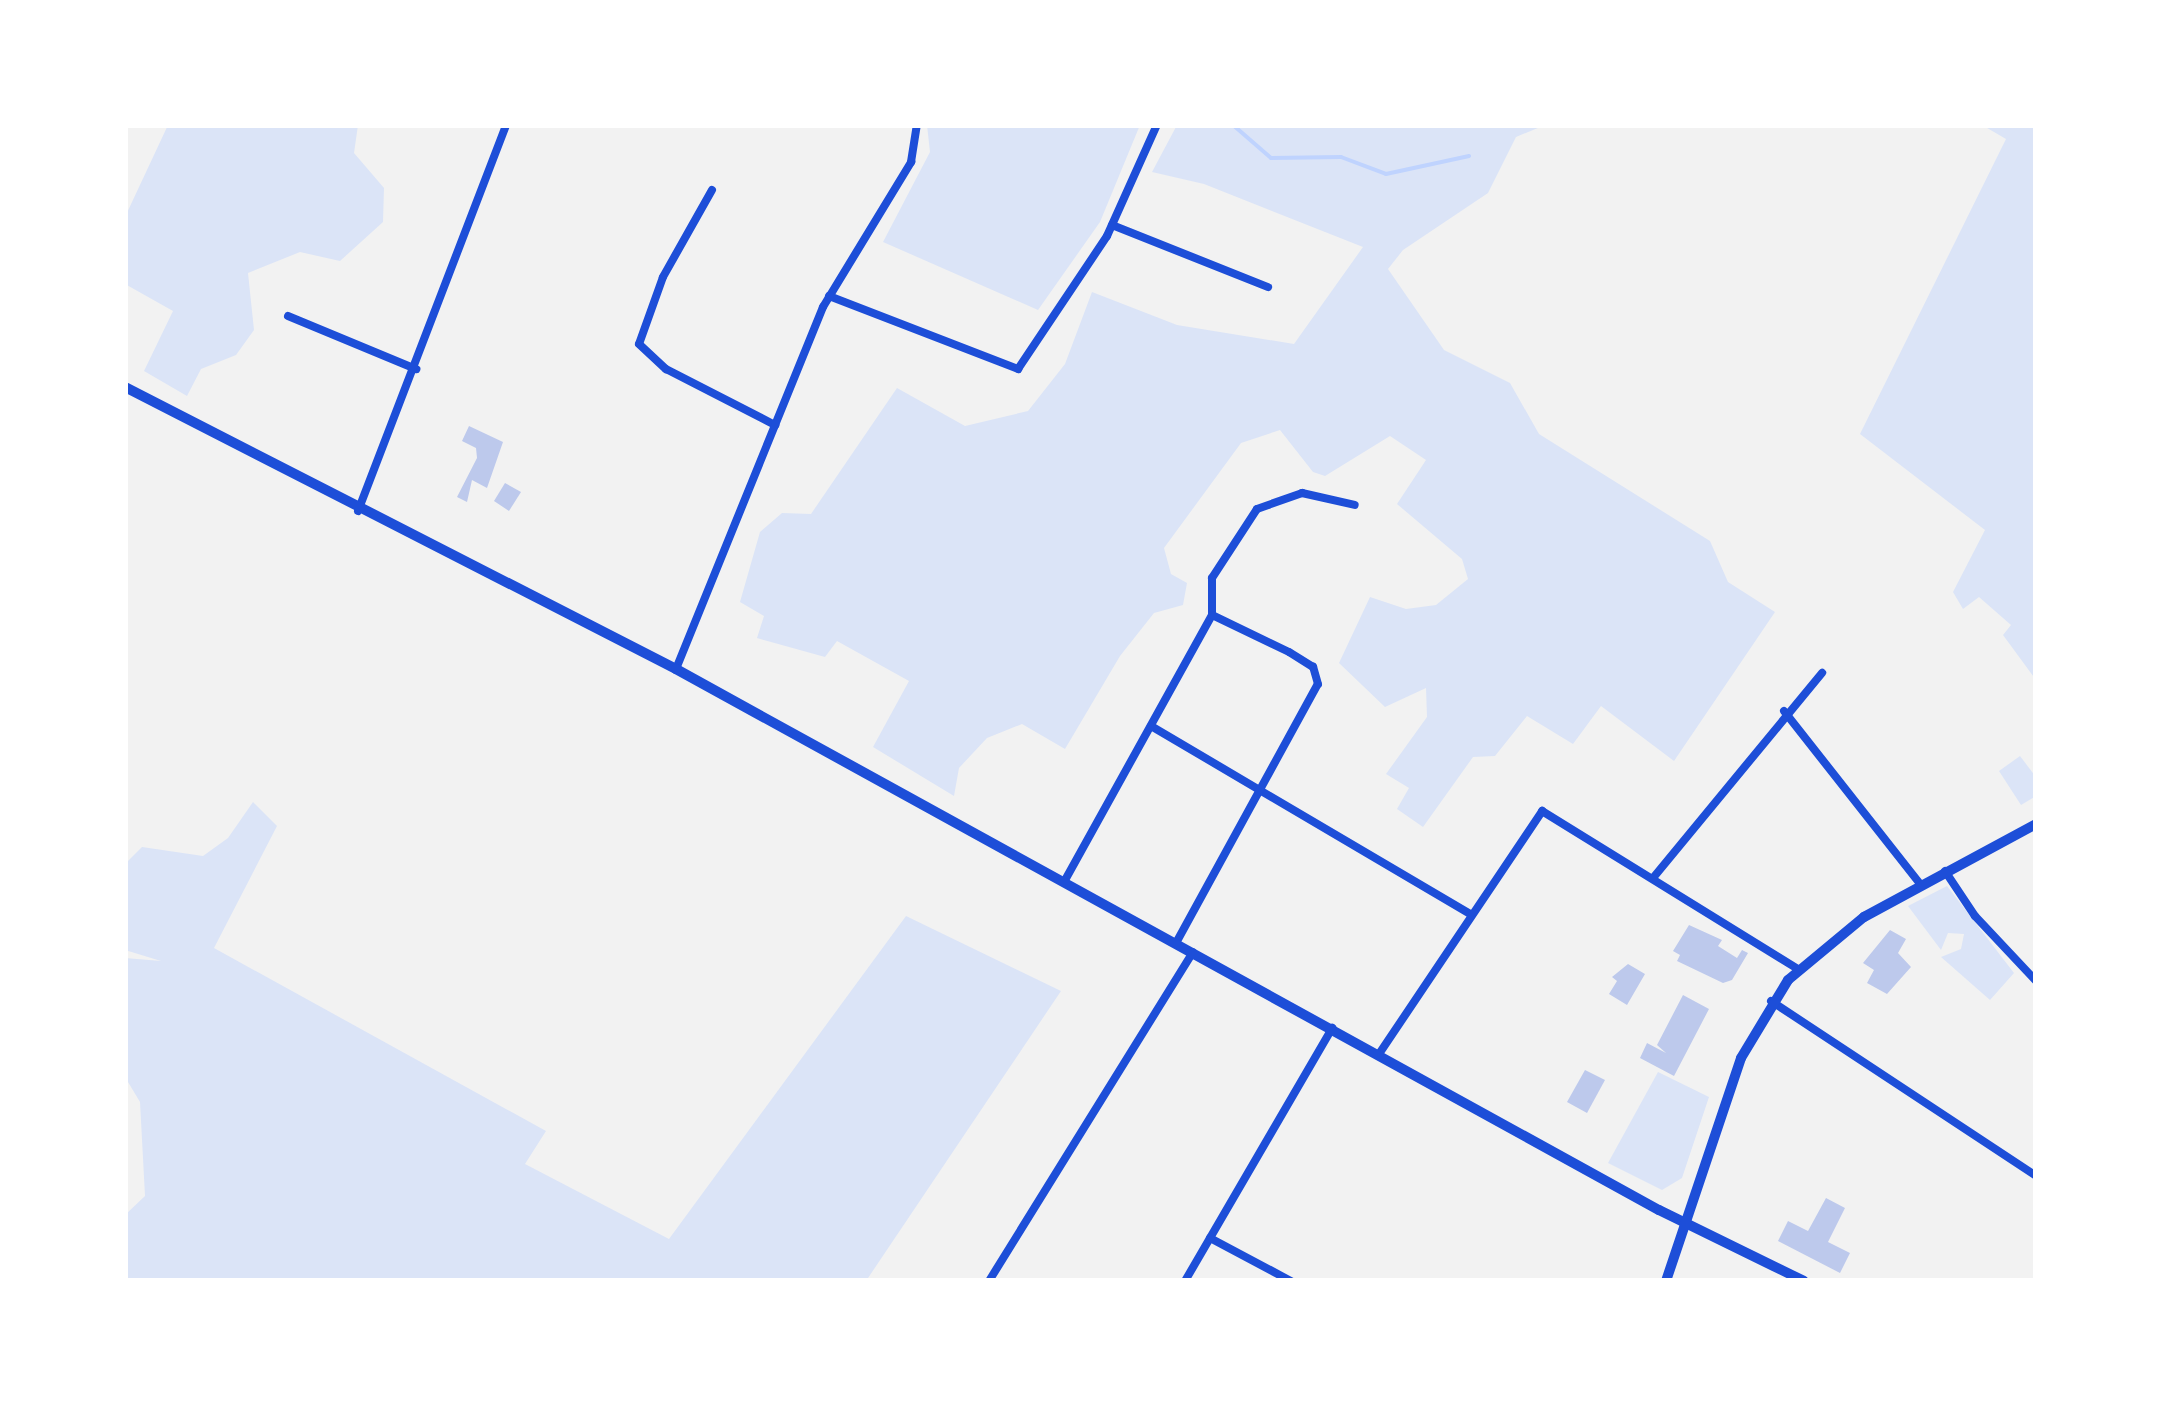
<!DOCTYPE html>
<style>
body{margin:0}
#map{position:relative;width:2161px;height:1406px;overflow:hidden;background:#f2f2f2;font-family:"Sofia Sans Condensed",sans-serif}
div>[style]{position:absolute}
[style*='--x']{left:calc(var(--x)*1px);top:calc(var(--y)*1px);width:calc(var(--w)*1px);rotate:calc(var(--a)*1deg)}
.green>*{inset:0;background:#dbe4f7}
.stream>*{height:4px;margin:-2px;padding:0 2px;transform-origin:2px;border-radius:2px;background:#bfd3fe}
.building>*{inset:0;background:#bdc9ec}
.minor>*{height:8px;margin:-4px;padding:0 4px;transform-origin:4px;border-radius:4px;background:#1d4ed8}
.secondary>*{height:10px;margin:-5px;padding:0 5px;transform-origin:5px;border-radius:5px;background:#1d4ed8}
span{translate:-50% -50%;white-space:nowrap;text-align:center;line-height:1.15;-webkit-text-stroke:8px #fff;paint-order:stroke}
.frame{position:absolute;inset:0;border:128px solid #fff;pointer-events:none}
</style>
<div id="map">
<div class="green">
<div style="clip-path:polygon(168px 125px,358px 125px,354px 153px,384px 188px,383px 222px,340px 261px,300px 252px,248px 273px,254px 330px,236px 355px,201px 369px,187px 396px,144px 371px,173px 311px,125px 284px,125px 217px)"></div>
<div style="clip-path:polygon(927px 125px,1140px 125px,1100px 222px,1038px 310px,883px 242px,930px 152px)"></div>
<div style="clip-path:polygon(1177px 125px,1545px 125px,1516px 137px,1488px 193px,1403px 250px,1388px 269px,1444px 350px,1510px 383px,1539px 434px,1710px 541px,1728px 582px,1775px 612px,1674px 761px,1601px 706px,1573px 744px,1527px 716px,1495px 756px,1473px 757px,1423px 827px,1397px 809px,1409px 788px,1386px 774px,1427px 717px,1426px 688px,1385px 707px,1339px 663px,1370px 597px,1406px 609px,1436px 605px,1468px 579px,1462px 559px,1397px 504px,1426px 460px,1390px 436px,1325px 476px,1313px 472px,1280px 430px,1241px 443px,1164px 548px,1171px 574px,1187px 583px,1183px 605px,1154px 613px,1120px 656px,1065px 749px,1022px 724px,987px 738px,959px 768px,954px 796px,873px 747px,909px 681px,837px 641px,825px 657px,757px 638px,764px 616px,740px 602px,760px 532px,782px 513px,811px 514px,897px 388px,965px 426px,1028px 411px,1065px 364px,1092px 292px,1177px 325px,1294px 344px,1363px 247px,1204px 184px,1152px 172px)"></div>
<div style="clip-path:polygon(1982px 125px,2036px 125px,2036px 680px,2003px 635px,2011px 625px,1979px 597px,1963px 609px,1953px 592px,1985px 530px,1860px 434px,2006px 139px)"></div>
<div style="clip-path:polygon(2020px 756px,2036px 777px,2036px 796px,2021px 805px,1999px 771px)"></div>
<div style="clip-path:polygon(253px 802px,277px 826px,214px 948px,546px 1131px,525px 1164px,669px 1239px,906px 916px,1061px 991px,866px 1281px,125px 1281px,125px 1215px,145px 1196px,140px 1102px,125px 1077px,125px 958px,161px 961px,125px 950px,125px 864px,142px 847px,203px 856px,228px 838px)"></div>
<div style="clip-path:polygon(1947px 886px,2014px 973px,1990px 1000px,1941px 957px,1961px 949px,1964px 934px,1948px 933px,1941px 950px,1908px 906px)"></div>
<div style="clip-path:polygon(1658px 1072px,1709px 1097px,1682px 1178px,1662px 1190px,1608px 1163px)"></div>
</div>
<div class="stream">
<div style="--x:1233;--y:125;--w:50;--a:41"></div>
<div style="--x:1271;--y:158;--w:70;--a:-0.8"></div>
<div style="--x:1341;--y:157;--w:48;--a:20.7"></div>
<div style="--x:1386;--y:174;--w:85;--a:-12.2"></div>
</div>
<div class="building">
<div style="clip-path:polygon(469px 426px,503px 442px,487px 488px,472px 480px,467px 502px,457px 497px,477px 458px,476px 448px,462px 441px)"></div>
<div style="clip-path:polygon(505px 483px,521px 492px,509px 511px,494px 501px)"></div>
<div style="clip-path:polygon(1689px 925px,1722px 940px,1718px 946px,1737px 958px,1742px 950px,1748px 953px,1732px 980px,1723px 983px,1677px 961px,1680px 955px,1673px 951px)"></div>
<div style="clip-path:polygon(1890px 930px,1906px 939px,1898px 953px,1911px 967px,1887px 994px,1867px 983px,1874px 970px,1863px 963px)"></div>
<div style="clip-path:polygon(1628px 964px,1645px 974px,1627px 1005px,1609px 994px,1617px 981px,1612px 977px)"></div>
<div style="clip-path:polygon(1683px 995px,1709px 1009px,1674px 1076px,1640px 1058px,1647px 1043px,1666px 1053px,1657px 1045px)"></div>
<div style="clip-path:polygon(1585px 1070px,1605px 1080px,1587px 1113px,1567px 1102px)"></div>
<div style="clip-path:polygon(1826px 1198px,1845px 1208px,1828px 1242px,1850px 1253px,1840px 1273px,1778px 1241px,1788px 1221px,1808px 1231px)"></div>
</div>
<div class="minor">
<div style="--x:712;--y:190;--w:100;--a:119.4"></div>
<div style="--x:663;--y:277;--w:71;--a:109.7"></div>
<div style="--x:639;--y:344;--w:37;--a:43"></div>
<div style="--x:666;--y:369;--w:123;--a:27.2"></div>
<div style="--x:1112;--y:225;--w:168;--a:21.7"></div>
<div style="--x:829;--y:296;--w:203;--a:21.1"></div>
<div style="--x:1018;--y:369;--w:160;--a:-56.2"></div>
<div style="--x:1107;--y:236;--w:122;--a:-65.8"></div>
<div style="--x:288;--y:316;--w:139;--a:22.5"></div>
<div style="--x:358;--y:511;--w:413;--a:-69"></div>
<div style="--x:1212;--y:615;--w:37;--a:-90"></div>
<div style="--x:1212;--y:578;--w:82;--a:-56.9"></div>
<div style="--x:1257;--y:509;--w:48;--a:-19.6"></div>
<div style="--x:1302;--y:493;--w:54;--a:12.8"></div>
<div style="--x:676;--y:669;--w:391;--a:-67.9"></div>
<div style="--x:823;--y:307;--w:170;--a:-58.7"></div>
<div style="--x:911;--y:162;--w:37;--a:-81"></div>
<div style="--x:1784;--y:711;--w:220;--a:51.8"></div>
<div style="--x:1151;--y:726;--w:370;--a:30.5"></div>
<div style="--x:1945;--y:871;--w:54;--a:56.3"></div>
<div style="--x:1975;--y:916;--w:89;--a:46.8"></div>
<div style="--x:1653;--y:878;--w:266;--a:-50.5"></div>
<div style="--x:1064;--y:882;--w:305;--a:-61"></div>
<div style="--x:1176;--y:943;--w:295;--a:-61.3"></div>
<div style="--x:1318;--y:684;--w:18;--a:-106"></div>
<div style="--x:1313;--y:667;--w:28;--a:-148"></div>
<div style="--x:1289;--y:652;--w:85;--a:-154.3"></div>
<div style="--x:1771;--y:1001;--w:318;--a:33.4"></div>
<div style="--x:1379;--y:1054;--w:293;--a:-56.1"></div>
<div style="--x:1542;--y:811;--w:301;--a:31.7"></div>
<div style="--x:1210;--y:1238;--w:92;--a:28"></div>
<div style="--x:989;--y:1281;--w:387;--a:-58.2"></div>
<div style="--x:1185;--y:1281;--w:293;--a:-59.8"></div>
</div>
<div class="secondary">
<div style="--x:125;--y:387;--w:619;--a:27.1"></div>
<div style="--x:676;--y:669;--w:1122;--a:28.83"></div>
<div style="--x:1659;--y:1210;--w:161;--a:26.1"></div>
<div style="--x:1666;--y:1281;--w:235;--a:-71.4"></div>
<div style="--x:1741;--y:1058;--w:91;--a:-58.9"></div>
<div style="--x:1788;--y:980;--w:99;--a:-39.7"></div>
<div style="--x:1864;--y:917;--w:196;--a:-28.4"></div>
</div>
<div class="frame"></div>
</div>
